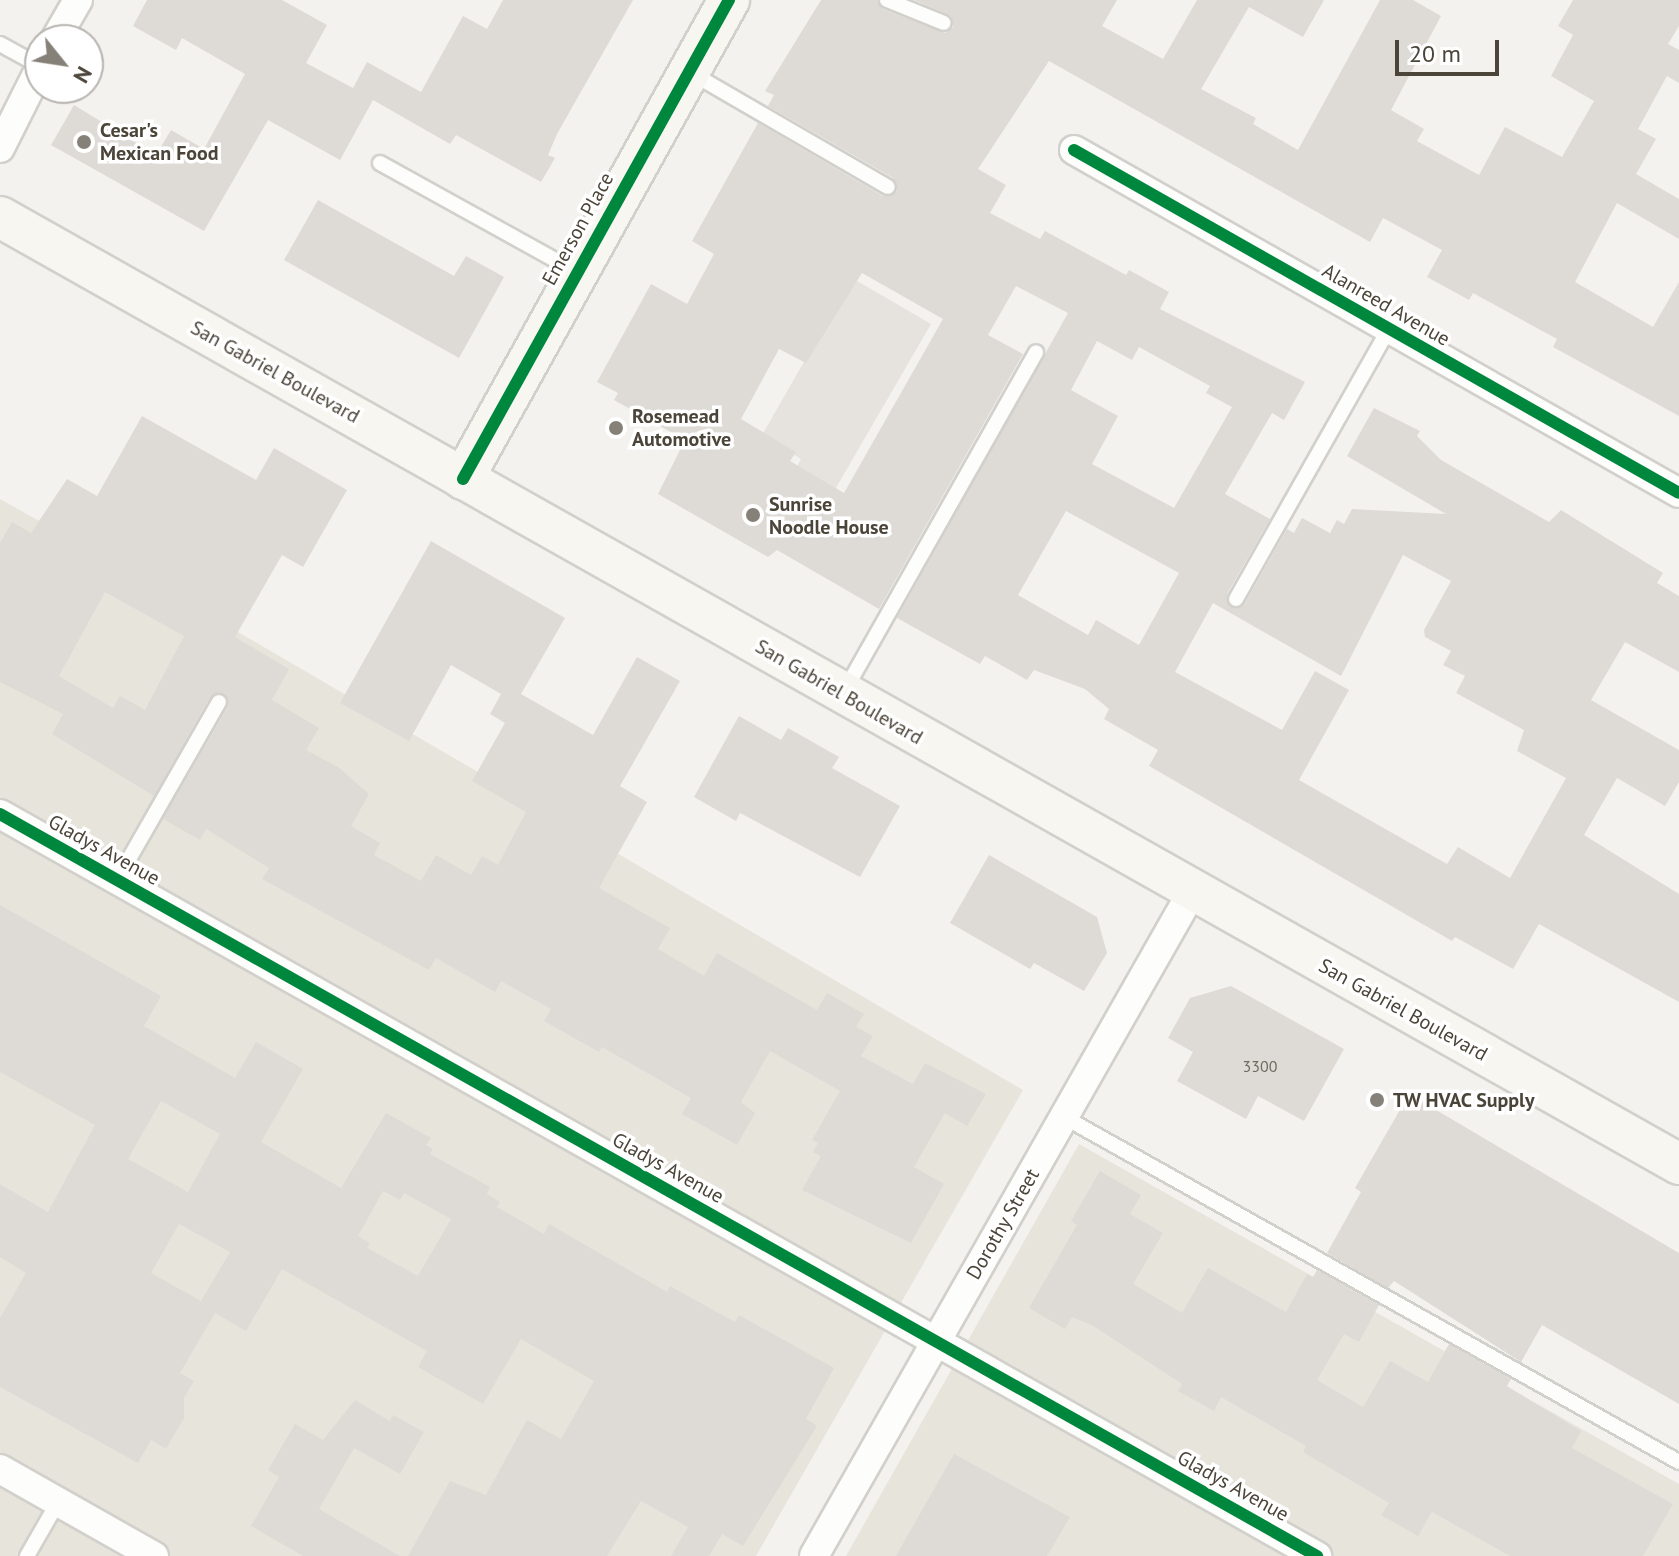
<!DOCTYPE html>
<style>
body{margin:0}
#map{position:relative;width:1679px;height:1556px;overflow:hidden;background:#f4f2ee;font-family:"PT Sans",sans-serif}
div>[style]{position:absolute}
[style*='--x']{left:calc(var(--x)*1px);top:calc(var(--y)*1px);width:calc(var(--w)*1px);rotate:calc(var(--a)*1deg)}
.residential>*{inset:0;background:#e7e4dc}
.parking>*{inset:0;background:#e6e3df}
.building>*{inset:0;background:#dedbd6}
.roads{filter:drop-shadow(2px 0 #d2d0cb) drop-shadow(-2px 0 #d2d0cb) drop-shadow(0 2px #d2d0cb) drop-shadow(0 -2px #d2d0cb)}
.lane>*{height:14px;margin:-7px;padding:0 7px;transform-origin:7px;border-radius:7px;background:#fdfdfc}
.street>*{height:28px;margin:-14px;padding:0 14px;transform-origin:14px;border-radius:14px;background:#fdfdfc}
.secondary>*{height:40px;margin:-20px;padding:0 20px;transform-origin:20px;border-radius:20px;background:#f7f6f1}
.cycleway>*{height:12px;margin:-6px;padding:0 6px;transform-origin:6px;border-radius:6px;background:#00873e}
.dots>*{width:22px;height:22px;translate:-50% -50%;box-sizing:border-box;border:4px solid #fff;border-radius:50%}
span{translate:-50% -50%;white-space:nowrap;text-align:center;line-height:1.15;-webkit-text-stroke:7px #fff;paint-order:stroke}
.number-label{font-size:16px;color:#706a61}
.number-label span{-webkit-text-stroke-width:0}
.poi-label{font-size:20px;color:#4b4439;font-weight:700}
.left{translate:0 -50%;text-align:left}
.street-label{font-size:20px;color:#4b4439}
.north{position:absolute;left:24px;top:24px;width:80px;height:80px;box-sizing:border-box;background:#fff;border:2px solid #b7b4b0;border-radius:50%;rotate:120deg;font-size:22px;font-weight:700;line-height:32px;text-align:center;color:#4b4439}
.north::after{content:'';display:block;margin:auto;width:28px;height:36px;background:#868178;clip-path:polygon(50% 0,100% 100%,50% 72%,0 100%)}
.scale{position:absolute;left:1395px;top:40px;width:104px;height:36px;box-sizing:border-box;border:4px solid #4b4439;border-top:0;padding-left:10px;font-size:24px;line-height:28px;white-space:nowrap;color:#4b4439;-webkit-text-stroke:6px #fff;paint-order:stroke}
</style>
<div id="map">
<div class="residential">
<div style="clip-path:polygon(0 499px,238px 632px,1023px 1090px,756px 1556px,0 1556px)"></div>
<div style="clip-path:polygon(1079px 1144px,1679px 1484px,1679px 1556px,846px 1556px)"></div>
</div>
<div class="parking">
<div style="clip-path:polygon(852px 278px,931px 324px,833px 493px,795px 470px,801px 459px,762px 435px)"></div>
</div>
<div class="building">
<div style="clip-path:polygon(147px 0,282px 0,327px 25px,306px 63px,353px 88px,367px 62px,421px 92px,463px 16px,487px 29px,503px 0,633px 0,557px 134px,548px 155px,555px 158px,541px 182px,456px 135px,450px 144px,373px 100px,340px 160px,268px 120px,204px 231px,51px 145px,74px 105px,156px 155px,171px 130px,204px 149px,245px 74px,182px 38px,176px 50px,133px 26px)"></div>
<div style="clip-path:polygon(evenodd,821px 0,877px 0,883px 9px,945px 33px,953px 27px,951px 16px,914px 0,1117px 0,1102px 26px,1163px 59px,1197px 0,1324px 0,1303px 37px,1249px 7px,1201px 89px,1256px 118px,1253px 124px,1298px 150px,1380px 0,1413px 0,1441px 16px,1391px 110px,1424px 129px,1417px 141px,1479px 175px,1505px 127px,1562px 157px,1594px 101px,1551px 76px,1573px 35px,1558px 26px,1573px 0,1679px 0,1679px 26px,1668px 44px,1679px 50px,1679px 83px,1667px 76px,1638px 129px,1656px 139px,1636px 174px,1679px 199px,1679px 239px,1617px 203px,1575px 282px,1653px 327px,1679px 282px,1679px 416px,1553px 347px,1557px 339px,1473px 293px,1469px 300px,1427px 277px,1442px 250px,1383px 218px,1370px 242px,1049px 61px,978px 169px,1006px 185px,990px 213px,1040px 239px,1045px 231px,1126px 275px,1129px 270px,1169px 292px,1160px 309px,1305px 382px,1284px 420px,1272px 413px,1225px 494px,1270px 519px,1227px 594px,1230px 607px,1244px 605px,1287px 529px,1294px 533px,1302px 518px,1330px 533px,1337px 520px,1344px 524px,1352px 509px,1446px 514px,1347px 456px,1374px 408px,1420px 431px,1417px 436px,1441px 460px,1549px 522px,1561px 510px,1663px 573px,1657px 583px,1679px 596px,1679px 672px,1625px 642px,1591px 700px,1679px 750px,1679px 782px,1665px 806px,1617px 778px,1584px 835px,1679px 894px,1679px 1002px,1539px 924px,1513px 969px,1455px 937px,1452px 941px,1149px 766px,1158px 750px,1104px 719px,1109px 709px,1085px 689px,1034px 670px,1027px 680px,985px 656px,980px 664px,897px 618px,1068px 313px,1016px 286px,988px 335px,1023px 354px,879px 609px,777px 550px,768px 557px,658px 494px,685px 440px,614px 400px,618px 393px,597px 382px,651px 284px,687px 304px,714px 254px,692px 241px,758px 123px,883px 196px,897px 191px,893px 178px,768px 106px,774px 95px,765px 91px,821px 0,862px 273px,943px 319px,844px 493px,790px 461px,796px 452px,741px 419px,779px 349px,806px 363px,862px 273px,821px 0,1097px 341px,1132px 360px,1139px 347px,1210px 386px,1206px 393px,1232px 407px,1174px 508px,1092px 464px,1118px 416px,1071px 390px,1097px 341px,821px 0,1066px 511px,1179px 573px,1139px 645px,1096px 620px,1088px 635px,1018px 595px,1066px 511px,821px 0,1403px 555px,1451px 581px,1424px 630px,1425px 637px,1451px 651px,1443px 665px,1465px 676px,1456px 693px,1524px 730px,1517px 751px,1566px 778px,1510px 878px,1458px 847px,1447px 864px,1299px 780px,1349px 690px,1315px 671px,1282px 730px,1175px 672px,1213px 603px,1341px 676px,1403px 555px)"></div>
<div style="clip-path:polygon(318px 200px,454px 276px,466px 256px,504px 277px,459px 358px,284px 260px)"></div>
<div style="clip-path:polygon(evenodd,142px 416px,256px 480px,274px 448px,347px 490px,303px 567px,282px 555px,235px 637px,289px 669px,272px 700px,319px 728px,306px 750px,338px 767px,369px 794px,351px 826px,380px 843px,374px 855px,421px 881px,436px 855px,471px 875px,482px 856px,498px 865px,526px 812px,472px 781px,505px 723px,490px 714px,501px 694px,451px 665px,409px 741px,340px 703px,431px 541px,565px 618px,521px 694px,593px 735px,637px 657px,680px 681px,620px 786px,647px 802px,599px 888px,670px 928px,658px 949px,704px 976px,717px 953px,817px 1010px,827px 993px,864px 1014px,856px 1027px,873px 1036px,861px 1056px,913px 1084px,925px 1063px,986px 1094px,967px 1126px,945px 1113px,914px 1167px,944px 1184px,911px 1243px,802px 1190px,821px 1156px,813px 1152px,818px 1143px,812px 1140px,840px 1091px,770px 1051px,741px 1102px,755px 1113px,737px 1145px,682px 1114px,691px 1098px,602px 1047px,599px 1052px,544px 1021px,551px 1009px,501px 981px,495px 992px,436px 958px,429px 970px,262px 879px,269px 868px,206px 829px,200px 840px,163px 819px,228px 707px,225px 694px,210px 697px,154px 796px,52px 734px,63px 714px,0 682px,0 543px,12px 522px,31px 533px,67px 479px,97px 496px,142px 416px,105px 592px,184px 636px,145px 710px,120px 696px,113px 708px,59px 676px,105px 592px)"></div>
<div style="clip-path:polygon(739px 716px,781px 740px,788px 728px,839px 757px,832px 768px,900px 806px,860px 877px,740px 813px,736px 821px,694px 797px)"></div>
<div style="clip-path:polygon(989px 855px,1097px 917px,1107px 953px,1084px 991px,1034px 963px,1030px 969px,950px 923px)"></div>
<div style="clip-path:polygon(evenodd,0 905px,161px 996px,144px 1026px,235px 1078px,256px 1042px,303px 1069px,261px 1142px,341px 1188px,386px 1113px,431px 1138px,426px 1145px,433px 1149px,430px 1154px,490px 1187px,487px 1194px,500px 1202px,497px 1207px,544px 1234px,549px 1224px,667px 1292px,670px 1286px,735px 1322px,739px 1315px,834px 1368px,806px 1419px,817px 1426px,743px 1546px,722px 1534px,709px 1556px,671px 1556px,688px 1527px,641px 1501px,607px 1556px,408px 1556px,450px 1481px,486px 1495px,527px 1420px,561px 1439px,594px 1381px,521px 1339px,483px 1404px,418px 1367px,427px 1351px,282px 1269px,246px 1331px,215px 1313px,180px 1373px,194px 1381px,184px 1398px,184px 1418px,166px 1449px,151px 1440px,138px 1463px,0 1387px,0 1318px,26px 1273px,0 1257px,0 1184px,48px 1212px,95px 1125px,0 1072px,0 905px,161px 1101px,220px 1134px,188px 1192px,128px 1159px,161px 1101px,0 905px,383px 1191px,400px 1200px,404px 1193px,451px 1219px,418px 1276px,367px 1248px,370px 1243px,358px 1236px,383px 1191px,0 905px,179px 1224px,230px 1252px,201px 1301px,151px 1273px,179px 1224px)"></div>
<div style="clip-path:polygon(1231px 986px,1344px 1049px,1304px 1121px,1258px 1096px,1246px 1119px,1177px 1081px,1193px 1052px,1168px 1038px,1190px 998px)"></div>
<div style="clip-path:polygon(1409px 1094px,1679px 1253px,1679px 1404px,1542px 1325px,1521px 1362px,1394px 1281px,1388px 1288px,1327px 1253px,1361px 1192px,1355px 1188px)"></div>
<div style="clip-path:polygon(1100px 1171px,1141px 1195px,1130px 1214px,1163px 1233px,1133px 1284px,1182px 1313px,1208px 1268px,1286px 1312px,1307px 1274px,1313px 1277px,1317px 1270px,1379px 1305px,1359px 1342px,1344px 1334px,1317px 1380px,1363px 1407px,1390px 1361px,1428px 1382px,1449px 1344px,1511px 1379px,1507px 1386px,1513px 1390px,1581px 1431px,1572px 1448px,1673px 1504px,1643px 1556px,1510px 1556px,1432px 1512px,1418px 1536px,1381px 1515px,1389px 1503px,1303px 1452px,1306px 1446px,1221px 1397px,1214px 1411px,1178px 1391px,1182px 1384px,1092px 1325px,1072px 1317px,1065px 1329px,1029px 1308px,1077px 1225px,1071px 1221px)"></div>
<div style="clip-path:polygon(355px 1400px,390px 1421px,393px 1415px,424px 1432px,400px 1474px,354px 1448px,319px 1509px,400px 1556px,303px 1556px,251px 1526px,279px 1477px,268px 1470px,295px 1424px,323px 1440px)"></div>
<div style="clip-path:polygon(954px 1454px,1070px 1517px,1047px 1556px,896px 1556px)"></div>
</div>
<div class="roads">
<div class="lane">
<div style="--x:887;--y:0;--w:61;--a:22"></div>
<div style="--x:0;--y:44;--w:46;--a:28.8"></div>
<div style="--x:693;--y:74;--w:225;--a:30.1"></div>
<div style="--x:380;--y:163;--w:225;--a:29"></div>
<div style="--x:1236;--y:599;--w:310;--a:-60.5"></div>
<div style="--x:845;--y:690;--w:388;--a:-60.5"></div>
<div style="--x:117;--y:880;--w:205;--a:-60.2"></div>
<div style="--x:1064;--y:1117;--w:705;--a:29.29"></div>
<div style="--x:27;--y:1556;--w:62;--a:-60.1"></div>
</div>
<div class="street">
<div style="--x:55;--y:40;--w:46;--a:-60.1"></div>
<div style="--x:0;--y:148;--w:89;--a:-63.4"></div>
<div style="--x:1074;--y:150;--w:695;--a:29.55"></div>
<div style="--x:0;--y:814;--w:1512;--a:29.4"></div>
<div style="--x:0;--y:1469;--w:177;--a:29.5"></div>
<div style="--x:814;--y:1556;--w:764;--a:-60.35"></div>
</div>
<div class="secondary">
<div style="--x:0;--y:217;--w:1928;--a:29.42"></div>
<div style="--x:463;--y:479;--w:548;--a:-60.96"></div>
</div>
</div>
<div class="cycleway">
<div style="--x:1074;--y:150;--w:695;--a:29.55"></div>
<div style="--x:463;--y:479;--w:548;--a:-60.96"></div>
<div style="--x:0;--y:814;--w:1512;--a:29.4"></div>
</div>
<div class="dots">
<div style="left:84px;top:142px;background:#868178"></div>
<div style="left:616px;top:428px;background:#868178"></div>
<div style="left:753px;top:515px;background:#868178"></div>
<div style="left:1377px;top:1100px;background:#868178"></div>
</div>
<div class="number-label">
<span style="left:1260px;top:1066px">3300</span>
</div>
<div class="poi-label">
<span class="left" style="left:100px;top:142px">Cesar's<br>Mexican Food</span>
<span class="left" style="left:632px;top:428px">Rosemead<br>Automotive</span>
<span class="left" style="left:769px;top:516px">Sunrise<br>Noodle House</span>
<span class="left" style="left:1393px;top:1100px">TW HVAC Supply</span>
</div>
<div class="street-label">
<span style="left:578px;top:229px;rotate:-61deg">Emerson Place</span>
<span style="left:1386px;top:305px;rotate:30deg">Alanreed Avenue</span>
<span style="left:275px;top:372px;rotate:29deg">San Gabriel Boulevard</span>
<span style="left:839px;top:692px;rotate:30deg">San Gabriel Boulevard</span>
<span style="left:104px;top:850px;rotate:29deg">Gladys Avenue</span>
<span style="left:1403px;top:1010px;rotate:29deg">San Gabriel Boulevard</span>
<span style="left:668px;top:1168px;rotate:29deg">Gladys Avenue</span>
<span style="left:1003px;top:1224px;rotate:-60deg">Dorothy Street</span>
<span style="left:1233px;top:1486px;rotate:29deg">Gladys Avenue</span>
</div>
<div class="north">N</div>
<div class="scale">20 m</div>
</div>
